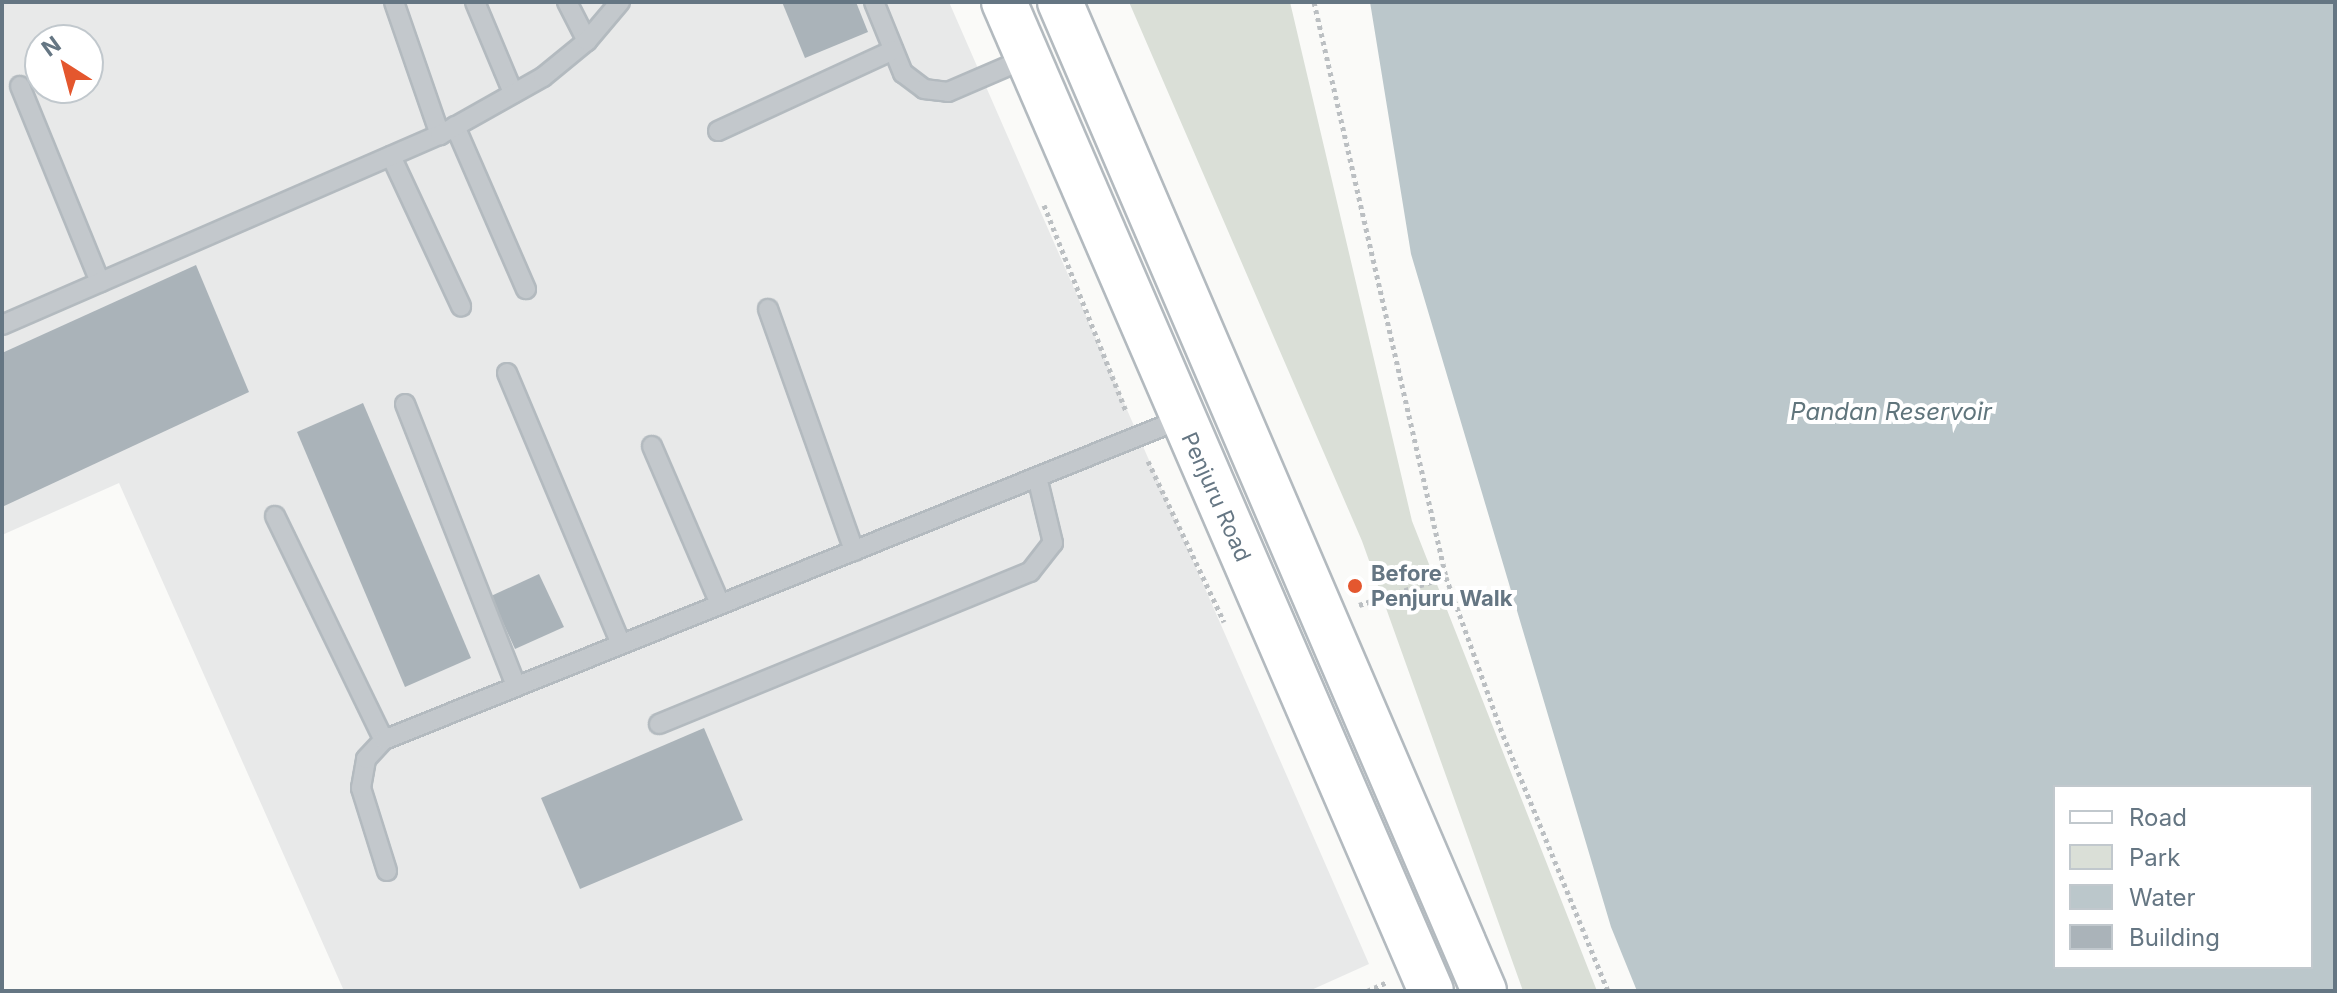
<!DOCTYPE html>
<style>
body{margin:0}
#map{position:relative;width:2337px;height:993px;overflow:hidden;background:#fafaf8;font-family:Inter,sans-serif}
div>[style]{position:absolute}
[style*='--x']{left:calc(var(--x)*1px);top:calc(var(--y)*1px);width:calc(var(--w)*1px);rotate:calc(var(--a)*1deg)}
.built>*{inset:0;background:#e8e9e9}
.green>*{inset:0;background:#dadfd7}
.water>*{inset:0;background:#bbc7cb}
.building>*{inset:0;background:#aab3b9}
.path>*{height:5px;margin-top:-2.5px;transform-origin:0;background:repeating-linear-gradient(90deg,#bbbfc2 0 4px,transparent 0 8px)}
.roads{filter:drop-shadow(2px 0 #b3babf) drop-shadow(-2px 0 #b3babf) drop-shadow(0 2px #b3babf) drop-shadow(0 -2px #b3babf)}
.lane>*{height:18px;margin:-9px;padding:0 9px;transform-origin:9px;border-radius:9px;background:#c3c8cc}
.secondary>*{height:44px;margin:-22px;padding:0 22px;transform-origin:22px;border-radius:22px;background:#fff}
.dots>*{width:22px;height:22px;translate:-50% -50%;box-sizing:border-box;border:4px solid #fff;border-radius:50%}
span{translate:-50% -50%;white-space:nowrap;text-align:center;line-height:1.15;-webkit-text-stroke:8px #fff;paint-order:stroke}
.street-label{font-size:22px;color:#657683}
.poi-label{font-size:22px;color:#657683;font-weight:700}
.left{translate:0 -50%;text-align:left}
.water-label{font-size:24px;color:#60757c;font-style:italic}
.frame{position:absolute;inset:0;border:4px solid #657683;pointer-events:none}
.legend{position:absolute;left:2053px;top:785px;width:260px;height:184px;box-sizing:border-box;background:#fff;border:2px solid #c1c8cd;margin:0;padding:10px 14px;list-style:none;font-size:24px;color:#657683}
.legend li{display:flex;align-items:center;gap:16px;height:40px}
.legend b{width:40px;border:2px solid #c1c8cd}
.north{position:absolute;left:24px;top:24px;width:80px;height:80px;box-sizing:border-box;background:#fff;border:2px solid #c1c8cd;border-radius:50%;rotate:324deg;font-size:22px;font-weight:700;line-height:32px;text-align:center;color:#657683}
.north::after{content:'';display:block;margin:auto;width:28px;height:36px;background:#e4572e;clip-path:polygon(50% 0,100% 100%,50% 72%,0 100%)}
</style>
<div id="map">
<div class="built">
<div style="clip-path:polygon(evenodd,2px 2px,949px 2px,1369px 964px,1309px 991px,344px 991px,119px 483px,2px 535px,2px 2px,40px 40px,88px 40px,88px 88px,40px 88px,40px 40px)"></div>
</div>
<div class="green">
<div style="clip-path:polygon(1129px 2px,1290px 2px,1412px 521px,1597px 991px,1523px 991px,1362px 541px)"></div>
</div>
<div class="water">
<div style="clip-path:polygon(evenodd,1370px 2px,2335px 2px,2335px 991px,1637px 991px,1611px 927px,1411px 254px,1370px 2px,2055px 787px,2311px 787px,2311px 967px,2055px 967px,2055px 787px)"></div>
</div>
<div class="building">
<div style="clip-path:polygon(782px 2px,856px 2px,868px 32px,805px 58px)"></div>
<div style="clip-path:polygon(196px 265px,249px 392px,2px 507px,2px 353px)"></div>
<div style="clip-path:polygon(363px 403px,471px 658px,405px 687px,297px 432px)"></div>
<div style="clip-path:polygon(539px 574px,564px 627px,515px 649px,491px 596px)"></div>
<div style="clip-path:polygon(704px 728px,743px 820px,580px 889px,541px 798px)"></div>
</div>
<div class="path">
<div style="--x:1314;--y:2;--w:590;--a:77.07"></div>
<div style="--x:1446;--y:577;--w:168;--a:70.2"></div>
<div style="--x:1503;--y:735;--w:277;--a:67.7"></div>
<div style="--x:1044;--y:205;--w:222;--a:68.3"></div>
<div style="--x:1148;--y:461;--w:178;--a:64.7"></div>
<div style="--x:1359;--y:605;--w:91;--a:-17.8"></div>
<div style="--x:1367;--y:991;--w:22;--a:-24"></div>
</div>
<div class="roads">
<div class="lane">
<div style="--x:394;--y:2;--w:141;--a:70.9"></div>
<div style="--x:475;--y:2;--w:99;--a:67.3"></div>
<div style="--x:567;--y:2;--w:44;--a:62.9"></div>
<div style="--x:874;--y:2;--w:77;--a:67.8"></div>
<div style="--x:903;--y:73;--w:26;--a:37"></div>
<div style="--x:924;--y:89;--w:24;--a:7"></div>
<div style="--x:948;--y:92;--w:86;--a:-23.3"></div>
<div style="--x:20;--y:86;--w:212;--a:67.8"></div>
<div style="--x:455;--y:126;--w:178;--a:66.5"></div>
<div style="--x:718;--y:131;--w:193;--a:-24.8"></div>
<div style="--x:391;--y:156;--w:166;--a:65"></div>
<div style="--x:768;--y:309;--w:257;--a:70.4"></div>
<div style="--x:2;--y:325;--w:477;--a:-23.5"></div>
<div style="--x:440;--y:135;--w:118;--a:-29.4"></div>
<div style="--x:543;--y:77;--w:57;--a:-39.3"></div>
<div style="--x:587;--y:41;--w:51;--a:-49.8"></div>
<div style="--x:507;--y:373;--w:294;--a:67.2"></div>
<div style="--x:405;--y:404;--w:303;--a:68.5"></div>
<div style="--x:652;--y:446;--w:172;--a:66.7"></div>
<div style="--x:275;--y:516;--w:249;--a:64.1"></div>
<div style="--x:659;--y:724;--w:401;--a:-22.3"></div>
<div style="--x:1030;--y:572;--w:37;--a:-52"></div>
<div style="--x:1053;--y:543;--w:68;--a:-103.6"></div>
<div style="--x:387;--y:871;--w:87;--a:-107.4"></div>
<div style="--x:361;--y:788;--w:29;--a:-80"></div>
<div style="--x:366;--y:759;--w:26;--a:-47"></div>
<div style="--x:384;--y:740;--w:859;--a:-21.94"></div>
</div>
<div class="secondary">
<div style="--x:1004;--y:2;--w:1077;--a:66.65"></div>
<div style="--x:1060;--y:2;--w:1076;--a:66.79"></div>
</div>
</div>
<div class="dots">
<div style="left:1355px;top:586px;background:#e4572e"></div>
</div>
<div class="street-label">
<span style="left:1216px;top:497px;rotate:66deg">Penjuru Road</span>
</div>
<div class="poi-label">
<span class="left" style="left:1371px;top:586px">Before<br>Penjuru Walk</span>
</div>
<div class="water-label">
<span style="left:1891px;top:412px">Pandan Reservoir</span>
</div>
<div class="frame"></div>
<ul class="legend">
<li><b style="height:10px;background:#fff"></b>Road</li>
<li><b style="height:22px;background:#dadfd7"></b>Park</li>
<li><b style="height:22px;background:#bbc7cb"></b>Water</li>
<li><b style="height:22px;background:#aab3b9"></b>Building</li>
</ul>
<div class="north">N</div>
</div>
